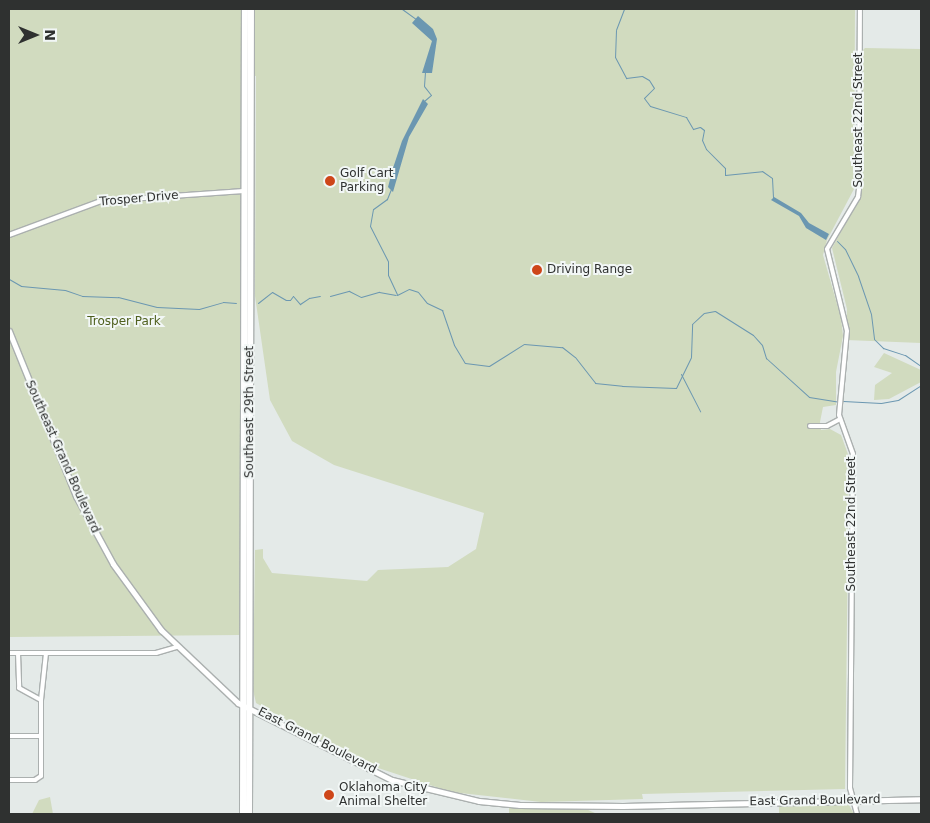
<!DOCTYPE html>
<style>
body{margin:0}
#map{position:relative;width:930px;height:823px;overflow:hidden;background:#e4eae8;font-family:"DejaVu Sans",sans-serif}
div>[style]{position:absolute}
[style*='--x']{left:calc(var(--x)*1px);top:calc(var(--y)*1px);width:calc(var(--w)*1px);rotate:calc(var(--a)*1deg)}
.green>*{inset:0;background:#d1dbbf}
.water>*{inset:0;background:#6b97b1}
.stream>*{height:1px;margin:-0.5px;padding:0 0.5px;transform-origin:0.5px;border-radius:0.5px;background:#6b97b1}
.roads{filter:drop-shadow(1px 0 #abb0af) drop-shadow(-1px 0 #abb0af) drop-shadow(0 1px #abb0af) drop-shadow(0 -1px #abb0af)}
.minor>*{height:4px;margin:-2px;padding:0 2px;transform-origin:2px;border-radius:2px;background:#fff}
.tertiary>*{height:5px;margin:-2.5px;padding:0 2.5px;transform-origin:2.5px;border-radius:2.5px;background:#fff}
.secondary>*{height:5.5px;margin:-2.75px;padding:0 2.75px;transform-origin:2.75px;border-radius:2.75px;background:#fff}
.dots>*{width:14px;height:14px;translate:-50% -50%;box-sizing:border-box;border:2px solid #f2f7f6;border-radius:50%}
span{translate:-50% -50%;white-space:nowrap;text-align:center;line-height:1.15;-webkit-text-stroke:4px #f2f7f6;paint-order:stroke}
.street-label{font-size:12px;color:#2f3130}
.poi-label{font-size:12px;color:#2f3130}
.left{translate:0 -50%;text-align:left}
.park-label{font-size:12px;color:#4f601e}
.frame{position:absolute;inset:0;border:10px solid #2f3130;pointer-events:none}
.north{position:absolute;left:10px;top:10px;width:50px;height:50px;-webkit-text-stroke:4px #f2f7f6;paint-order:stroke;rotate:90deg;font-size:14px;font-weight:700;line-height:20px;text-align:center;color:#2f3130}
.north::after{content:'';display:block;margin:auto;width:18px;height:22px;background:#2f3130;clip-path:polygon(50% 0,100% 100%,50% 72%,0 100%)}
</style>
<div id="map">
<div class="green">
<div style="clip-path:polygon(9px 9px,855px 9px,854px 189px,827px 240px,823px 255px,841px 318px,843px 336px,836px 372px,836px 405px,823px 407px,820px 422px,821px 430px,830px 429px,841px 435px,849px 457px,845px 789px,642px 794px,643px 799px,541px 802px,451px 792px,360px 762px,256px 703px,253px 690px,255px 550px,263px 549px,263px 558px,272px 573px,367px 581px,378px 570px,448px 567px,476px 549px,484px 513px,334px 465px,292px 441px,270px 400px,255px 296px,256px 76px,241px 74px,240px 635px,9px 637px)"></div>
<div style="clip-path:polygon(865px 48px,921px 49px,921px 343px,846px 340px,847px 309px,832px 248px,861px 195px,862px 51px)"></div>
<div style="clip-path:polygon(884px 353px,921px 370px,921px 382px,889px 399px,874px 400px,875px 385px,892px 373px,874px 367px)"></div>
<div style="clip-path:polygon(50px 797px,53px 814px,32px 814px,39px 800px)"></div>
<div style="clip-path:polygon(843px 804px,849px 805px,854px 814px,779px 814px,779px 805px)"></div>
<div style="clip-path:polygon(509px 807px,586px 809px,597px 814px,509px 814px)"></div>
</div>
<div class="water">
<div style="clip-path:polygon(418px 16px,433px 29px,437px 39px,432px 73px,422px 73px,432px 41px,412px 23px)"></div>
<div style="clip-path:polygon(423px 99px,428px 104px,409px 137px,393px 192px,388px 187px,393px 168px,402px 141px)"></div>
<div style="clip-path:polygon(774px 197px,801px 213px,809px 223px,829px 234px,826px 240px,806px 228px,799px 216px,771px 200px)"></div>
</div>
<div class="stream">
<div style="--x:402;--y:9;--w:19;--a:36"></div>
<div style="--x:624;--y:9;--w:22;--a:111"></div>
<div style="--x:616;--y:30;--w:27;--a:92"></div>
<div style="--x:615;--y:57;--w:24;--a:62"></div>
<div style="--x:626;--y:78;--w:16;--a:-7"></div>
<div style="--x:642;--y:76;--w:8;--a:30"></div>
<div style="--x:649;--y:80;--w:9;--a:58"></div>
<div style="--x:654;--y:88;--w:14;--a:135"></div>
<div style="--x:644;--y:98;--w:10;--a:53"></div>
<div style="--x:650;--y:106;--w:38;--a:17"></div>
<div style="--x:686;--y:117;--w:14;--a:60"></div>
<div style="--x:693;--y:129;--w:7;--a:-16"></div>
<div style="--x:700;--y:127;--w:5;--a:37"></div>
<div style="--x:704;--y:130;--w:10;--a:101"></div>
<div style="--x:702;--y:140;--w:10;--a:66"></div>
<div style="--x:706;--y:149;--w:27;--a:45"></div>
<div style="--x:725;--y:168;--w:7;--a:90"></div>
<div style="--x:725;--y:175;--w:37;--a:-6"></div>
<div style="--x:762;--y:171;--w:12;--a:35"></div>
<div style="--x:772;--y:178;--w:21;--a:87"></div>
<div style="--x:424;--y:101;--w:9;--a:-41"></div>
<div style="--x:431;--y:95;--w:11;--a:-128"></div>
<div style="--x:424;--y:86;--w:14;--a:-86"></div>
<div style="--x:391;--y:189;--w:11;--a:112"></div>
<div style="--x:387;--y:199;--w:17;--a:144"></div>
<div style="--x:373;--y:209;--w:17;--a:100"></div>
<div style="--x:370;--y:226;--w:39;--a:63"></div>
<div style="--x:388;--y:261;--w:14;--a:90"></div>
<div style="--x:388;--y:275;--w:21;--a:65"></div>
<div style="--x:837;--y:241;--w:11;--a:45"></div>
<div style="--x:845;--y:249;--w:30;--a:64"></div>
<div style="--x:858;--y:276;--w:40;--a:71.1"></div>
<div style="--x:871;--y:314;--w:25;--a:83"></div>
<div style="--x:874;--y:339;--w:13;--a:45"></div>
<div style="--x:883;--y:348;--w:23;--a:18"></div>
<div style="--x:905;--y:355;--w:19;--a:35"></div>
<div style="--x:9;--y:279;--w:14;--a:30"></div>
<div style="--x:21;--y:286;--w:44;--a:5.2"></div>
<div style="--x:65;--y:290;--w:18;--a:19"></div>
<div style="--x:82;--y:296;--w:36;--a:2"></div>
<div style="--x:118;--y:297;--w:40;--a:14.4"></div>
<div style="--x:157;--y:307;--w:42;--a:2.7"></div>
<div style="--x:199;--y:309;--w:25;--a:-16"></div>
<div style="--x:223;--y:302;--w:13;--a:4"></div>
<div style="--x:397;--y:295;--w:13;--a:-27"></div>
<div style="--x:409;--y:289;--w:9;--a:18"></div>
<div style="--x:418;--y:292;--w:14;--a:51"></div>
<div style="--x:427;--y:303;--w:17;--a:25"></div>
<div style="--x:442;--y:310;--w:37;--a:71"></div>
<div style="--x:454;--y:345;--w:21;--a:59"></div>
<div style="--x:465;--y:363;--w:24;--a:7"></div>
<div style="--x:489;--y:366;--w:41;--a:-32.2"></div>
<div style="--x:524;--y:344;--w:38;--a:5"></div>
<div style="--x:562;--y:347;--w:16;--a:38"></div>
<div style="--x:575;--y:357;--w:33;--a:52"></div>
<div style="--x:595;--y:383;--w:27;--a:6"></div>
<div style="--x:622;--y:386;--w:54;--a:2.1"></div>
<div style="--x:676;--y:388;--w:34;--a:-64"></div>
<div style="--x:691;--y:357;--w:33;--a:-88"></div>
<div style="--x:692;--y:324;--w:16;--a:-43"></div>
<div style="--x:704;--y:313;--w:11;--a:-10"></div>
<div style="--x:715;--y:311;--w:45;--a:32.3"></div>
<div style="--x:753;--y:335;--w:13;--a:48"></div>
<div style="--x:762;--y:345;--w:14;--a:73"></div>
<div style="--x:766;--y:358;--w:58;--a:42.2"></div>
<div style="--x:809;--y:397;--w:30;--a:9"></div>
<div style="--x:330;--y:296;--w:20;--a:-15"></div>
<div style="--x:349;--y:291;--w:13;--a:27"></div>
<div style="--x:361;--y:297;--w:19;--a:-16"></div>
<div style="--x:379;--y:292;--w:17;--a:10"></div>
<div style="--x:258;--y:303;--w:18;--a:-38"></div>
<div style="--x:272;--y:292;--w:16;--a:30"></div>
<div style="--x:286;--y:300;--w:4;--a:0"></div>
<div style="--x:290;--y:300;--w:5;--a:-53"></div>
<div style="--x:293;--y:296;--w:11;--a:49"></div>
<div style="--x:300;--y:304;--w:11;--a:-34"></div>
<div style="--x:309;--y:298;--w:11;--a:-10"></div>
<div style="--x:681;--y:374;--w:42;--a:62.8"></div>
<div style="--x:843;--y:401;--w:38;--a:3"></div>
<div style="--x:881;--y:403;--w:17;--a:-10"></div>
<div style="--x:898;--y:400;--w:27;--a:-33"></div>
</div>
<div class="roads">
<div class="minor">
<div style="--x:9;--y:235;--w:98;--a:-20.3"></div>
<div style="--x:101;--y:201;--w:143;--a:-4"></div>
<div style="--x:810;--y:426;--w:17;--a:0"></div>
<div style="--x:827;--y:426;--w:15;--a:-28"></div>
<div style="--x:9;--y:653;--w:147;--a:0"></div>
<div style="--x:156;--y:653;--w:22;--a:-16"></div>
<div style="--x:18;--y:653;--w:35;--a:88"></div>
<div style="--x:19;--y:688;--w:25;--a:29"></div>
<div style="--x:9;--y:736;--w:32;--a:0"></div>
<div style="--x:9;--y:780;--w:26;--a:0"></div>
<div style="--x:35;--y:780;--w:7;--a:-34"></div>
<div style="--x:41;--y:776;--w:76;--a:-90"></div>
<div style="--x:41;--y:700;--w:47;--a:-83.9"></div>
<div style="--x:857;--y:814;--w:27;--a:-105"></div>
<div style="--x:850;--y:788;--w:334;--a:-89.5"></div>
<div style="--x:853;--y:454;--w:41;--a:-109.7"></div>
<div style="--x:839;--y:415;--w:84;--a:-84.6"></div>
<div style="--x:847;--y:331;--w:84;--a:-103.7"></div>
<div style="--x:827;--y:249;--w:61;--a:-59.2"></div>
<div style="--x:858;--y:197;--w:8;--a:-83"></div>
<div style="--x:859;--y:189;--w:180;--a:-89.7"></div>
</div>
<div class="tertiary">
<div style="--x:9;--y:331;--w:178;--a:67.9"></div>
<div style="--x:76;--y:496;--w:77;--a:61.4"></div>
<div style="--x:113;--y:564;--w:82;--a:54"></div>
<div style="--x:161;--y:630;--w:106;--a:43.5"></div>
<div style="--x:238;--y:703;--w:172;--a:26.6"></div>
<div style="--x:392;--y:780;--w:89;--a:13.6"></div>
<div style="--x:479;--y:801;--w:41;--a:5.6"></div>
<div style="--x:520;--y:805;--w:103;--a:0.6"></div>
<div style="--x:623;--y:806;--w:298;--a:-1.3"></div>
</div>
<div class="secondary">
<div style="--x:243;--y:814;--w:805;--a:-89.86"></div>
<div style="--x:249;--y:814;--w:805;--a:-89.86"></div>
</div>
</div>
<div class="dots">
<div style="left:330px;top:181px;background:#ce4619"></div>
<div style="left:537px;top:270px;background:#ce4619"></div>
<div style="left:329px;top:795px;background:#ce4619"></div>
</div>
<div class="street-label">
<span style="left:859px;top:120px;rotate:-90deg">Southeast 22nd Street</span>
<span style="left:139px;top:199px;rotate:-5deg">Trosper Drive</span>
<span style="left:250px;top:412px;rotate:-90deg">Southeast 29th Street</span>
<span style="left:62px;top:457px;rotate:66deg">Southeast Grand Boulevard</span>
<span style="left:852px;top:524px;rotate:-90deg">Southeast 22nd Street</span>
<span style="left:317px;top:741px;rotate:27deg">East Grand Boulevard</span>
<span style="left:815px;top:801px;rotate:-1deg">East Grand Boulevard</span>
</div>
<div class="poi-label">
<span class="left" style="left:340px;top:181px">Golf Cart<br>Parking</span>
<span class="left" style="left:547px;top:270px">Driving Range</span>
<span class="left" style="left:339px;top:795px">Oklahoma City<br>Animal Shelter</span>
</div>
<div class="park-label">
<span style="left:124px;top:322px">Trosper Park</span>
</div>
<div class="frame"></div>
<div class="north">N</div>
</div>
